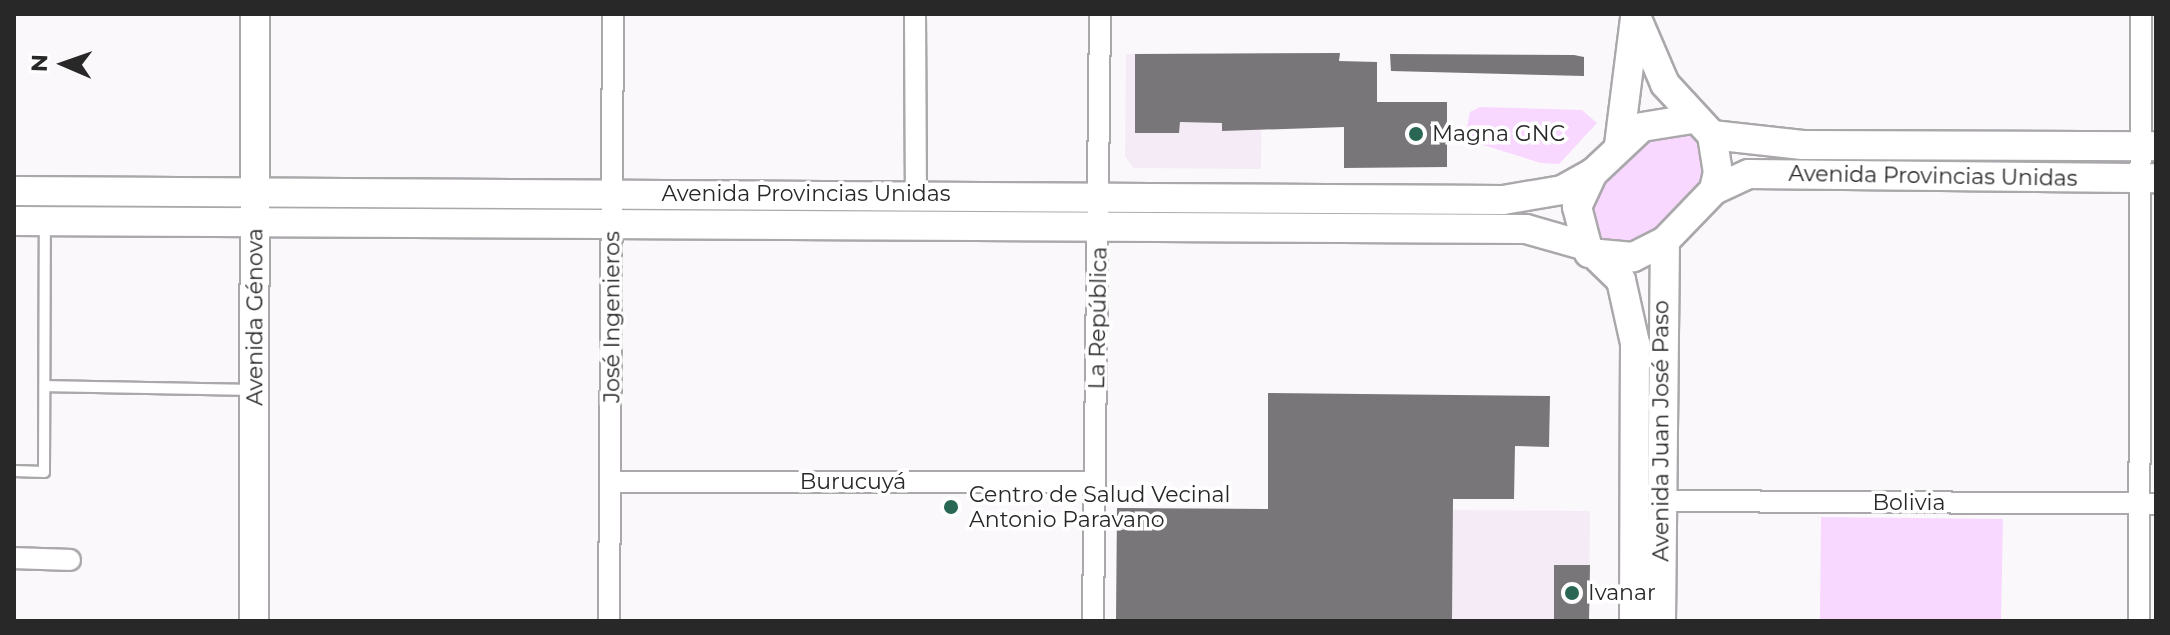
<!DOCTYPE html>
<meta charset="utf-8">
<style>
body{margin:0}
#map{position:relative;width:2170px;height:635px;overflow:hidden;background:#fbf8fc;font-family:Montserrat,sans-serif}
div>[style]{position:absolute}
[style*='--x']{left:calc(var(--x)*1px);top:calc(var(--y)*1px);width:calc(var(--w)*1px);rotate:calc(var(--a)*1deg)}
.built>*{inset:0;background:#f4ebf6}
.green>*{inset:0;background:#f8d8ff}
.building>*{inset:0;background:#797679}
.roads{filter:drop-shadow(2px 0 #aba8ac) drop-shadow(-2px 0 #aba8ac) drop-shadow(0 2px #aba8ac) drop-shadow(0 -2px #aba8ac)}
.lane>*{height:10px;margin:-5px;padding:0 5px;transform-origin:5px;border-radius:5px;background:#fff}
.street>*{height:20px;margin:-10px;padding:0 10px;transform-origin:10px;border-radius:10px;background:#fff}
.secondary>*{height:28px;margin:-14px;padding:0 14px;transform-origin:14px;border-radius:14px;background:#fff}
.dots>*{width:22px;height:22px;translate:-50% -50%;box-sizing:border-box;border:4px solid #fff;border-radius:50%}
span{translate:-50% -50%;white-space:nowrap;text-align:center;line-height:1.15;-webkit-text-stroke:7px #fff;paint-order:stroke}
.poi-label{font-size:22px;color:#292829}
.left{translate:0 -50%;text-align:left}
.street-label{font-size:22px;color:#292829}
.frame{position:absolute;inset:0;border:16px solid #292829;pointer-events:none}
.north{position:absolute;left:24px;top:24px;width:80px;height:80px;-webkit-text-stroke:6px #fff;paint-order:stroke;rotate:272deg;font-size:22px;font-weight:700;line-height:32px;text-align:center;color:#292829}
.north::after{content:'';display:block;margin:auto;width:28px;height:36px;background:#292829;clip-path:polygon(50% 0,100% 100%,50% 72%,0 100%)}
</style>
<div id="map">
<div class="built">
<div style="clip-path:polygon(1126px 54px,1262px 55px,1261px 169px,1133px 168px,1125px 156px)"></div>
<div style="clip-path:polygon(1117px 508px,1590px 511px,1589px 621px,1116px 621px)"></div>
</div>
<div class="green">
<div style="clip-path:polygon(1480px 107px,1582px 110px,1597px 123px,1559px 164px,1541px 163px,1473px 142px,1467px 127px,1470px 112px)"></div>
<div style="clip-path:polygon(1687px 131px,1702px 142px,1701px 185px,1658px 230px,1631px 244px,1602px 244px,1590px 209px,1594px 196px,1648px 140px)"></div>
<div style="clip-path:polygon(1821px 517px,2003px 519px,2001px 621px,1820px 621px)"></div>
</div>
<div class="building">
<div style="clip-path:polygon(1340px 53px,1339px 61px,1377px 62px,1377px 102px,1447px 102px,1447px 167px,1344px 168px,1344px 127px,1222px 131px,1222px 123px,1180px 122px,1179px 133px,1135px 133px,1135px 54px)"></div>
<div style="clip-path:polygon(1390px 54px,1574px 55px,1584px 57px,1584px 76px,1391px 71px)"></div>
<div style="clip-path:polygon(1268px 393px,1550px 396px,1549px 447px,1515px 446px,1514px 499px,1453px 499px,1452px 621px,1116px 621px,1117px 508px,1268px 509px)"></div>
<div style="clip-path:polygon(1554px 565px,1590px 565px,1589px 621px,1554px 621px)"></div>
</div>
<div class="roads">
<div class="lane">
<div style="--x:45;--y:386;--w:205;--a:1.1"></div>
<div style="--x:14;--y:471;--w:30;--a:2"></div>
<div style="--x:44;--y:472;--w:248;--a:-89.8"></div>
</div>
<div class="street">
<div style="--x:915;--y:14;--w:180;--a:89.7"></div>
<div style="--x:611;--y:482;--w:484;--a:0"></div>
<div style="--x:1662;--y:501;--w:494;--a:0.3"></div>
<div style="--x:14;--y:558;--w:56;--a:2"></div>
<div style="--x:609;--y:621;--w:607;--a:-89.62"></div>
<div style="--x:1093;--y:621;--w:607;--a:-89.34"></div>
<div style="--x:2139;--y:621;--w:607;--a:-89.81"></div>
</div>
<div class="secondary">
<div style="--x:1635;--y:14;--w:76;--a:66.8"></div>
<div style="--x:1665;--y:84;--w:69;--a:47.3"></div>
<div style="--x:1712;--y:135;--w:37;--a:81"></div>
<div style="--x:1718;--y:172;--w:18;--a:103"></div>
<div style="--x:1714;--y:190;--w:71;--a:133.9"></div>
<div style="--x:1665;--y:241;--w:36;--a:153"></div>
<div style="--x:1633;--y:257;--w:44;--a:-174.8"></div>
<div style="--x:1589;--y:253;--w:48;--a:-104.6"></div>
<div style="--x:1577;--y:207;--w:38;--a:-65"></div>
<div style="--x:1593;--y:173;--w:67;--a:-43.2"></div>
<div style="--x:1642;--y:127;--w:51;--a:-9.1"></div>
<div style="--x:1712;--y:135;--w:91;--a:6.3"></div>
<div style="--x:1802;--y:145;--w:354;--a:0.2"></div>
<div style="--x:1619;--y:145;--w:127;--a:-82.8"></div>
<div style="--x:1714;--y:190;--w:38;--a:-25"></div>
<div style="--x:1749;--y:174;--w:407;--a:0.6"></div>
<div style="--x:14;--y:191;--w:1489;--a:0.35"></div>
<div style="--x:1503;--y:200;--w:60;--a:-9.6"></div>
<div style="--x:1562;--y:190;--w:35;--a:-29"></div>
<div style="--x:14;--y:221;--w:1512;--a:0.3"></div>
<div style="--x:1526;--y:229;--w:58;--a:15.9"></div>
<div style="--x:1598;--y:258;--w:32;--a:44"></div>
<div style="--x:1621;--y:280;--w:65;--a:77.5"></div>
<div style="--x:1635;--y:343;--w:278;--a:90.2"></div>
<div style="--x:254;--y:621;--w:607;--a:-89.91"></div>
<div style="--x:1661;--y:621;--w:380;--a:-89.4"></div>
</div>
</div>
<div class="dots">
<div style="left:1416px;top:134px;background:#296754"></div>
<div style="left:951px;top:507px;background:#296754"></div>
<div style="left:1572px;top:593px;background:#296754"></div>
</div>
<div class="poi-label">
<span class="left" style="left:1432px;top:134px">Magna GNC</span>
<span class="left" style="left:969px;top:507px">Centro de Salud Vecinal<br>Antonio Paravano</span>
<span class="left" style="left:1588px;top:593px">Ivanar</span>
</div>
<div class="street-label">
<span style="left:1933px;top:176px;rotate:1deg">Avenida Provincias Unidas</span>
<span style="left:806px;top:194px">Avenida Provincias Unidas</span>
<span style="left:255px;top:317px;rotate:-90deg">Avenida Génova</span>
<span style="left:612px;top:317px;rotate:-90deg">José Ingenieros</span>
<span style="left:1098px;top:318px;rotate:-89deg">La República</span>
<span style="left:1661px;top:431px;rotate:-90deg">Avenida Juan José Paso</span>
<span style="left:853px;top:482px">Burucuyá</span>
<span style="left:1909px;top:503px">Bolivia</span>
</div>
<div class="frame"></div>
<div class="north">N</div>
</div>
